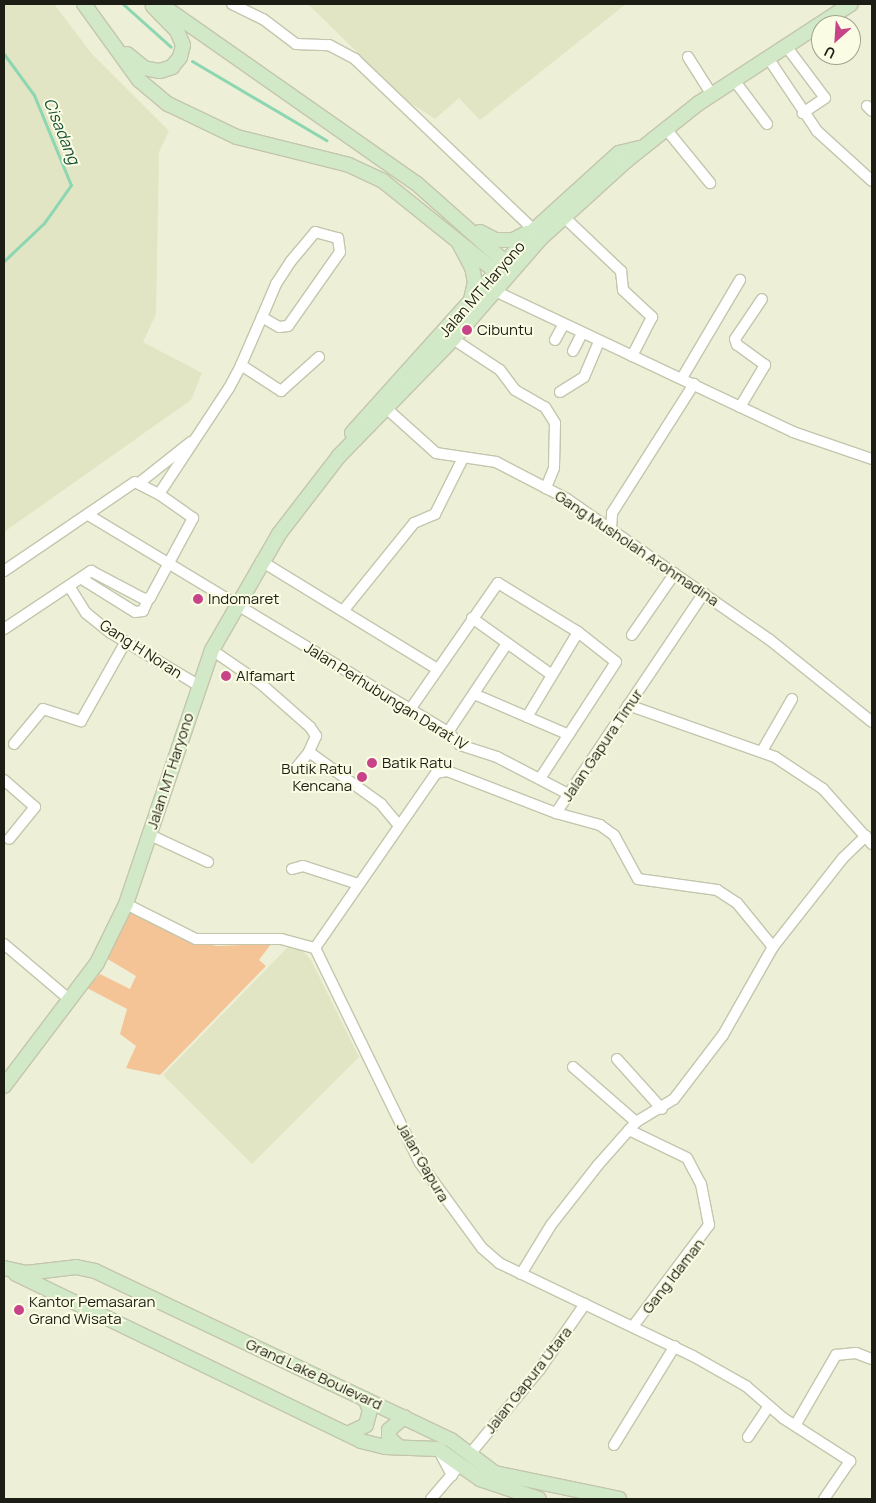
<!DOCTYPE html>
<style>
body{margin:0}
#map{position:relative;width:876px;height:1503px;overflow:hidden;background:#edf0d6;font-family:Manrope,sans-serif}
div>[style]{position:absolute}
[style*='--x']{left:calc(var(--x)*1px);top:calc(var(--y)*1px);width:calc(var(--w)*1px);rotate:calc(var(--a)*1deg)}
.built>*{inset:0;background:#e1e5c4}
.green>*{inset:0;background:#f4c396}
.stream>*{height:3px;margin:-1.5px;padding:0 1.5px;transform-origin:1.5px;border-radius:1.5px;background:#8cd6b1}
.roads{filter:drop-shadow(1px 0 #c3c6ad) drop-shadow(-1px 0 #c3c6ad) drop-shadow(0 1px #c3c6ad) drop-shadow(0 -1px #c3c6ad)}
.street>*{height:10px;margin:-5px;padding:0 5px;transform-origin:5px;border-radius:5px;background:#fff}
.secondary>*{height:14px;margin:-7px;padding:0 7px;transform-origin:7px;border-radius:7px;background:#d2e9c8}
.dots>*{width:14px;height:14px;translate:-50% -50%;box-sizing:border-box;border:2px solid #fafde3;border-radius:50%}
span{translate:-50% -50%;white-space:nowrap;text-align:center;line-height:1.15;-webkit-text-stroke:4px #fafde3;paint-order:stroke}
.street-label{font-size:15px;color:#1c1d14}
.poi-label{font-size:15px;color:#1c1d14}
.left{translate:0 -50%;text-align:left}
.right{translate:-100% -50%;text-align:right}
.water-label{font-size:16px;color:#154f37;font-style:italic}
.frame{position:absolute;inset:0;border:5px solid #1c1d14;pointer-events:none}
.north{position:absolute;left:811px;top:15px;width:50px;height:50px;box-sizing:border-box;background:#fafde3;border:1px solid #a1a390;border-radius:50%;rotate:206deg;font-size:14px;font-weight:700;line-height:20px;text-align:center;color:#1c1d14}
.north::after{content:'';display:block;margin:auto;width:18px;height:22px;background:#c84488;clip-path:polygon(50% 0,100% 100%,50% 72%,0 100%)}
</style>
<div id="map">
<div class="built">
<div style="clip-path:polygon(4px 4px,54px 4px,92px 54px,169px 131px,159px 152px,156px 314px,143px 342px,202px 373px,191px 400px,4px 532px)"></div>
<div style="clip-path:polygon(308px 4px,626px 4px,480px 120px,459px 98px,435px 119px,406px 100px)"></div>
<div style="clip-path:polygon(289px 946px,301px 949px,311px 960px,359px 1057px,252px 1164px,163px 1075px)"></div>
</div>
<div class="green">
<div style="clip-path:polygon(130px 911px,182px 939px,217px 946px,271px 944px,259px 960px,266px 966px,160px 1075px,126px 1068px,136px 1046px,120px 1034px,127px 1009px,87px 988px,100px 974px,130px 989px,136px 976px,106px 958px)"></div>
</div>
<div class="stream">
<div style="--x:123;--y:4;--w:64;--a:41.9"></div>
<div style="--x:4;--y:54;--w:51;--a:53.8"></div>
<div style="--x:34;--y:95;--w:97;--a:67.7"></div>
<div style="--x:71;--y:185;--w:47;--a:125.4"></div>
<div style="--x:44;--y:223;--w:55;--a:136.5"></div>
<div style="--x:192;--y:61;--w:156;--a:30.5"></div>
</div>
<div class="roads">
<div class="street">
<div style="--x:232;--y:4;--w:34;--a:26"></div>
<div style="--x:263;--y:19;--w:41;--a:37.1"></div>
<div style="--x:296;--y:44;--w:33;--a:2"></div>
<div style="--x:329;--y:45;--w:30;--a:28"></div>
<div style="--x:355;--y:59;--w:248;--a:43.7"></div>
<div style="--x:786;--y:46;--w:65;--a:53.1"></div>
<div style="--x:825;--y:98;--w:27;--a:146"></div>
<div style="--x:688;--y:57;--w:45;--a:57.7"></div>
<div style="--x:768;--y:58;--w:88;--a:56.1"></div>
<div style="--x:817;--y:131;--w:74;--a:42.3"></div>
<div style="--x:734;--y:80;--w:55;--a:53.1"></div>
<div style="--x:867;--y:106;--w:7;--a:45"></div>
<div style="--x:666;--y:129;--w:70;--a:50.8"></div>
<div style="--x:564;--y:217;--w:79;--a:43.5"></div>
<div style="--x:621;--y:271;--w:19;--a:84"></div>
<div style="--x:623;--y:290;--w:40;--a:43"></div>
<div style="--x:652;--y:317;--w:44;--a:117.1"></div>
<div style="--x:495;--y:291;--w:330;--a:25.3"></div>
<div style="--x:793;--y:432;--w:83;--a:18.9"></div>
<div style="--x:453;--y:339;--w:56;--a:33.4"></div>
<div style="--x:500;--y:370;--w:25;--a:53"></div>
<div style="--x:515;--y:390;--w:34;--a:30"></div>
<div style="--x:545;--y:407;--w:19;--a:58"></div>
<div style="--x:555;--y:423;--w:45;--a:91.3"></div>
<div style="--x:554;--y:468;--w:22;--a:112"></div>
<div style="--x:555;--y:340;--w:18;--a:-61"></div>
<div style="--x:573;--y:351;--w:20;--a:-63"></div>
<div style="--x:241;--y:365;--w:48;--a:33"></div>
<div style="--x:281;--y:391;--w:51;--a:-41.8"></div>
<div style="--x:682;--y:378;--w:114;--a:-59.4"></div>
<div style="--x:560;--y:392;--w:28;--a:-32"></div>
<div style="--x:584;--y:377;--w:39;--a:-67"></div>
<div style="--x:740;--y:407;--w:49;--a:-59.2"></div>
<div style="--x:765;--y:365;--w:34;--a:-144"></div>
<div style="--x:737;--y:345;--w:6;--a:-108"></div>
<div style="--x:735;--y:339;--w:48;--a:-56"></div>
<div style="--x:386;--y:408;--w:67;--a:42"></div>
<div style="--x:436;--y:453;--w:61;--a:8.5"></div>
<div style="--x:496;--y:462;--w:80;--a:27.5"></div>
<div style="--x:567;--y:499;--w:247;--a:34.8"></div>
<div style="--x:770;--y:640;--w:131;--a:38.8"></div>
<div style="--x:139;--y:483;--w:66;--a:-38.3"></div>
<div style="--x:90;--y:516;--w:418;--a:31.1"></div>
<div style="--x:448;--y:732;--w:18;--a:47"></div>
<div style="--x:460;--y:745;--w:39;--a:18"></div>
<div style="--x:497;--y:757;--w:80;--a:27.5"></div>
<div style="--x:611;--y:529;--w:16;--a:-86"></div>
<div style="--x:612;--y:513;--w:153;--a:-57.6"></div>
<div style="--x:261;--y:561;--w:206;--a:31.5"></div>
<div style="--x:4;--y:571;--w:158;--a:-34.2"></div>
<div style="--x:135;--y:482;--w:27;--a:27"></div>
<div style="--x:159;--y:494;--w:127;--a:-56.6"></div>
<div style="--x:229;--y:388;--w:26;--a:-62"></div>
<div style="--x:241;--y:365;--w:52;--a:-66.4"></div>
<div style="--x:262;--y:317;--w:36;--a:-67"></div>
<div style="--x:276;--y:284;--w:27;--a:-57"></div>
<div style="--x:291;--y:261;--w:38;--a:-50"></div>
<div style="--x:315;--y:232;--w:24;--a:15"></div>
<div style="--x:338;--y:238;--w:14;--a:82"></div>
<div style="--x:340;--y:252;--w:90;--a:125.1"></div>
<div style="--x:288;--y:326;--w:9;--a:174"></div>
<div style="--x:279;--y:327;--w:20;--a:-150"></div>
<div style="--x:82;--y:579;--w:62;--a:31.9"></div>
<div style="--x:135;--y:612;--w:8;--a:-7"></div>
<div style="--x:143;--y:611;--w:12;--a:-66"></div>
<div style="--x:69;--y:586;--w:32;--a:58"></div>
<div style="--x:86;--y:613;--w:32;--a:39"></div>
<div style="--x:111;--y:633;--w:101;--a:30.9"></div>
<div style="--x:343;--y:611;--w:113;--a:-51.1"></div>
<div style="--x:414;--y:523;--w:23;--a:-23"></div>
<div style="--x:435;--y:514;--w:63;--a:-63.4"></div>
<div style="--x:472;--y:618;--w:98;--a:35.5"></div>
<div style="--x:4;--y:629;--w:105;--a:-33.7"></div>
<div style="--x:91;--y:571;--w:60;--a:27.8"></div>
<div style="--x:144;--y:599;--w:6;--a:-9"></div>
<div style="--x:150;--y:598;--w:91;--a:-61.7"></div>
<div style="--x:193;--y:518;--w:42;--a:-144.8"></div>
<div style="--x:632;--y:635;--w:75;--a:-55.3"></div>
<div style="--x:212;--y:650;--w:58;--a:34.5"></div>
<div style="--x:260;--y:683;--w:67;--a:41.3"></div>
<div style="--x:310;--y:727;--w:11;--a:56"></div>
<div style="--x:316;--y:736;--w:17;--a:114"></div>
<div style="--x:309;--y:752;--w:89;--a:35.8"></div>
<div style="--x:381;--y:804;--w:26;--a:50"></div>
<div style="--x:474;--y:694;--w:103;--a:23.3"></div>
<div style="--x:628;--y:705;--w:156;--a:19.5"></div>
<div style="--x:775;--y:757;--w:58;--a:33.7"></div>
<div style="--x:823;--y:789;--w:74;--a:48.3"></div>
<div style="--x:409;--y:711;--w:156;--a:-55.2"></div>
<div style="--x:498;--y:583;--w:94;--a:31.5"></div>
<div style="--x:578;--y:632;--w:48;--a:38.3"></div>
<div style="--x:616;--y:662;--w:137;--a:123.1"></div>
<div style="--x:527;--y:717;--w:99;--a:-59"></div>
<div style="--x:448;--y:732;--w:105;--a:-56.3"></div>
<div style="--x:14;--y:744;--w:45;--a:-50.4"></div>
<div style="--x:43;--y:709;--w:40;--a:18"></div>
<div style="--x:81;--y:721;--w:90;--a:-60.6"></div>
<div style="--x:762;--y:751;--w:60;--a:-60"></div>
<div style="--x:297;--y:767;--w:19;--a:-51"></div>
<div style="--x:4;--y:780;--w:41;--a:41.1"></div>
<div style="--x:35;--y:807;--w:41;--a:129.1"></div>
<div style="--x:556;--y:813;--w:46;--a:15.3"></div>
<div style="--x:600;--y:825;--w:17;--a:36"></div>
<div style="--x:614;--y:835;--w:50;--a:61.4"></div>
<div style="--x:638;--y:879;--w:80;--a:7.9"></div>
<div style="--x:717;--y:890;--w:24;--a:33"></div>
<div style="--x:737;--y:903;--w:57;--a:50.7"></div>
<div style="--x:150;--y:835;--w:64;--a:25"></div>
<div style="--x:292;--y:869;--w:11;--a:-15"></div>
<div style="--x:303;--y:866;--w:58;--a:18.1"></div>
<div style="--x:126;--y:904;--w:78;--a:26.6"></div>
<div style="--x:196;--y:939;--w:85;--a:0"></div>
<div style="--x:281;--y:939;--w:35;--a:15"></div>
<div style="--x:315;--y:948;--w:239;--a:64"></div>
<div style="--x:420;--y:1163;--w:105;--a:53.9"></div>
<div style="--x:482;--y:1248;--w:23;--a:41"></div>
<div style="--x:499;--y:1263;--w:215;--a:25.6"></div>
<div style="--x:693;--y:1356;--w:61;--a:29.5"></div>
<div style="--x:746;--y:1386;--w:49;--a:40.9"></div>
<div style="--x:783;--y:1418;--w:80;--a:32.7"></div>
<div style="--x:850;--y:1461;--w:46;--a:124.4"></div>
<div style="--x:4;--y:944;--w:87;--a:40.3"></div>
<div style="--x:315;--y:948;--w:213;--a:-55.3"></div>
<div style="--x:436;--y:773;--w:11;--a:-10"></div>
<div style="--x:447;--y:771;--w:117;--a:21.1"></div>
<div style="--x:556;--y:813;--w:265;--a:-56.1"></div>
<div style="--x:617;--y:1059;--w:67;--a:48"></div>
<div style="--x:573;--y:1067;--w:84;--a:41.1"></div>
<div style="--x:629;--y:1130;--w:64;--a:25.8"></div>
<div style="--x:687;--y:1158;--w:30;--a:62"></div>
<div style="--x:701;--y:1184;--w:42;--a:79"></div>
<div style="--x:709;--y:1225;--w:125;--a:126.9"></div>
<div style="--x:521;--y:1274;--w:57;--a:-58.5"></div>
<div style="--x:551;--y:1225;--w:76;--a:-51.9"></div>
<div style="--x:598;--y:1165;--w:57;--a:-48.5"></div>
<div style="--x:636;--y:1122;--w:44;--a:-31.2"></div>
<div style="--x:674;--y:1099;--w:81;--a:-52.6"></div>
<div style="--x:723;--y:1035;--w:101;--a:-60.4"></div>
<div style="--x:773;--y:947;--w:113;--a:-51.8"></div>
<div style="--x:843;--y:858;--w:32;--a:-44"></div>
<div style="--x:796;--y:1424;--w:80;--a:-59.9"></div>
<div style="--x:836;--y:1355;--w:20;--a:-6"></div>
<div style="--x:856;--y:1353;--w:17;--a:21"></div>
<div style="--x:748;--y:1437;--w:37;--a:-56"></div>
<div style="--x:614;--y:1445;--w:116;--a:-58.4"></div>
<div style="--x:438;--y:1449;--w:30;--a:62"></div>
<div style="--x:470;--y:1454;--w:110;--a:-50.5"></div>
<div style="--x:540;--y:1369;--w:79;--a:-55.3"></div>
<div style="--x:431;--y:1499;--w:46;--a:-49.4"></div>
</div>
<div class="secondary">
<div style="--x:84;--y:4;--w:94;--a:54.1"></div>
<div style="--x:139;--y:80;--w:38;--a:40"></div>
<div style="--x:168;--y:104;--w:76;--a:25.6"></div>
<div style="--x:237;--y:137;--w:115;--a:14"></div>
<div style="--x:349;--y:165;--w:38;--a:25"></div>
<div style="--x:383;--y:181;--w:156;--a:38.8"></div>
<div style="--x:160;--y:4;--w:312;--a:35"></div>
<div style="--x:416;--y:183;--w:130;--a:41.6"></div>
<div style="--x:127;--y:54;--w:22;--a:39"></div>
<div style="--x:144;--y:68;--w:16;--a:11"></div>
<div style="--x:160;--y:71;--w:13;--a:-18"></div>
<div style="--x:172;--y:67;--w:13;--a:-51"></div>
<div style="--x:180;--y:57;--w:12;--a:-76"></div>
<div style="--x:183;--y:45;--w:15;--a:-113"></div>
<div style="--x:177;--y:31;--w:35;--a:-134"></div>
<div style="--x:480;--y:232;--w:18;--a:27"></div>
<div style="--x:496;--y:240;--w:17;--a:0"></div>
<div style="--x:513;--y:240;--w:16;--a:-27"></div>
<div style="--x:459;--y:243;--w:27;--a:62"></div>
<div style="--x:472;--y:267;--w:15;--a:79"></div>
<div style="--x:475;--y:282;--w:18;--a:103"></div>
<div style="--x:352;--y:433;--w:273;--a:-48.1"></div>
<div style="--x:534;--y:230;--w:115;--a:-42.2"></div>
<div style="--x:619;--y:153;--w:21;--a:-14"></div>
<div style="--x:4;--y:1086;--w:154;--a:-52.9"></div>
<div style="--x:97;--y:963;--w:66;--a:-63.8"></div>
<div style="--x:126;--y:904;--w:268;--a:-71.3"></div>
<div style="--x:212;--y:650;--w:134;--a:-60"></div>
<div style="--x:279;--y:534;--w:98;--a:-52.4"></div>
<div style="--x:339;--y:456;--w:163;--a:-45.7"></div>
<div style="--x:453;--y:339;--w:134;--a:-48.9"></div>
<div style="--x:541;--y:238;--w:115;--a:-42.2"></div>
<div style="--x:626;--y:161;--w:93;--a:-38.5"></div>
<div style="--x:699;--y:103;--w:181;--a:-33.1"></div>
<div style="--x:4;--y:1268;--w:23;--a:13"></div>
<div style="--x:26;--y:1273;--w:50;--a:-6.8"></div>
<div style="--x:76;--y:1267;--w:19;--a:12"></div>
<div style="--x:95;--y:1271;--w:394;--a:25.4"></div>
<div style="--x:451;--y:1440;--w:55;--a:36.9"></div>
<div style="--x:495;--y:1473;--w:127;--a:11.8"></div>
<div style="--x:16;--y:1274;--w:383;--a:25.8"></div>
<div style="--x:361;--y:1441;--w:25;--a:14"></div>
<div style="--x:385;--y:1447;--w:53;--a:2.2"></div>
<div style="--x:438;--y:1449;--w:52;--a:35.5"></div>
<div style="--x:480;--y:1479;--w:62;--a:18.7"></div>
<div style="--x:347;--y:1434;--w:21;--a:-25"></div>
<div style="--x:366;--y:1425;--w:16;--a:-75"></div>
<div style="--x:370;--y:1410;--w:12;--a:-114"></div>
<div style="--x:399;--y:1447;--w:13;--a:-138"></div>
<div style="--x:389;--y:1438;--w:8;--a:-90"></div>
<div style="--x:389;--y:1430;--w:20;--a:-41"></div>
</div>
</div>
<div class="dots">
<div style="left:467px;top:330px;background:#c84488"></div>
<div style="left:198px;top:599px;background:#c84488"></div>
<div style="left:226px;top:676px;background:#c84488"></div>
<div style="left:372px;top:763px;background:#c84488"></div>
<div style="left:362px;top:777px;background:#c84488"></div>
<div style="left:19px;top:1310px;background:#c84488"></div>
</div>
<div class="street-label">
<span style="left:482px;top:289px;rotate:-49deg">Jalan MT Haryono</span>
<span style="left:637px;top:548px;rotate:34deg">Gang Musholah Arohmadina</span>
<span style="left:141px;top:649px;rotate:33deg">Gang H Noran</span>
<span style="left:386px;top:696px;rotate:32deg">Jalan Perhubungan Darat IV</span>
<span style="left:602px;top:745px;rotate:-56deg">Jalan Gapura Timur</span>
<span style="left:170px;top:771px;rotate:-72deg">Jalan MT Haryono</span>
<span style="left:423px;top:1162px;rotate:60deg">Jalan Gapura</span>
<span style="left:673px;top:1276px;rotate:-52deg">Gang Idaman</span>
<span style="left:314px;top:1374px;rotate:25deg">Grand Lake Boulevard</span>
<span style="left:528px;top:1380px;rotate:-52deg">Jalan Gapura Utara</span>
</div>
<div class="poi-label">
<span class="left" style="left:477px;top:330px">Cibuntu</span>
<span class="left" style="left:208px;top:599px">Indomaret</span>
<span class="left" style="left:236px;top:676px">Alfamart</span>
<span class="left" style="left:382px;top:763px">Batik Ratu</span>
<span class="right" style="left:352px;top:777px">Butik Ratu<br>Kencana</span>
<span class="left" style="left:29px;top:1310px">Kantor Pemasaran<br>Grand Wisata</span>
</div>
<div class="water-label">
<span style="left:62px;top:131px;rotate:68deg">Cisadang</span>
</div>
<div class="frame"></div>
<div class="north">U</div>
</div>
